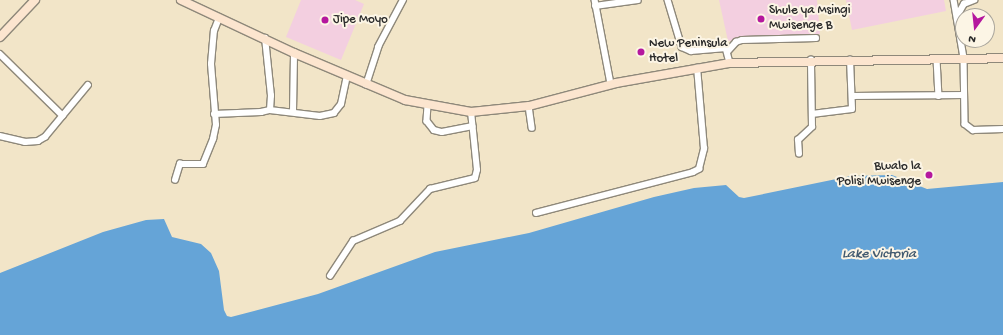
<!DOCTYPE html>
<style>
body{margin:0}
#map{position:relative;width:1003px;height:335px;overflow:hidden;background:#f2e5c8;font-family:"Gochi Hand",sans-serif}
div>[style]{position:absolute}
[style*='--x']{left:calc(var(--x)*1px);top:calc(var(--y)*1px);width:calc(var(--w)*1px);rotate:calc(var(--a)*1deg)}
.built>*{inset:0;background:#f3cfe0}
.water>*{inset:0;background:#65a4d7}
.roads{filter:drop-shadow(1px 0 #8e887a) drop-shadow(-1px 0 #8e887a) drop-shadow(0 1px #8e887a) drop-shadow(0 -1px #8e887a)}
.street>*{height:5.5px;margin:-2.75px;padding:0 2.75px;transform-origin:2.75px;border-radius:2.75px;background:#fff}
.secondary>*{height:8px;margin:-4px;padding:0 4px;transform-origin:4px;border-radius:4px;background:#fce5cf}
.dots>*{width:11px;height:11px;translate:-50% -50%;box-sizing:border-box;border:2px solid #fcf5e5;border-radius:50%}
span{translate:-50% -50%;white-space:nowrap;text-align:center;line-height:1.15;-webkit-text-stroke:4px #fcf5e5;paint-order:stroke}
.poi-label{font-size:13px;color:#2b2b2b}
.left{translate:0 -50%;text-align:left}
.right{translate:-100% -50%;text-align:right}
.water-label{font-size:14px;color:#425b70;font-style:italic}
.north{position:absolute;left:955px;top:8px;width:40px;height:40px;box-sizing:border-box;background:#fcf5e5;border:1px solid #a8a49b;border-radius:50%;rotate:195deg;font-size:11px;font-weight:700;line-height:16px;text-align:center;color:#2b2b2b}
.north::after{content:'';display:block;margin:auto;width:14px;height:18px;background:#b5179e;clip-path:polygon(50% 0,100% 100%,50% 72%,0 100%)}
</style>
<div id="map">
<div class="built">
<div style="clip-path:polygon(301px 0,355px 0,364px 4px,341px 60px,286px 37px)"></div>
<div style="clip-path:polygon(719px 0,817px 0,820px 34px,728px 41px)"></div>
<div style="clip-path:polygon(846px 0,944px 0,946px 11px,852px 30px)"></div>
</div>
<div class="water">
<div style="clip-path:polygon(892px 175px,927px 189px,1003px 182px,1003px 335px,0 335px,0 273px,103px 232px,146px 220px,164px 219px,172px 237px,201px 244px,211px 253px,219px 271px,224px 310px,227px 316px,231px 317px,318px 294px,435px 252px,529px 233px,654px 197px,694px 188px,726px 185px,739px 197px,744px 198px,851px 176px)"></div>
</div>
<div class="roads">
<div class="street">
<div style="--x:595;--y:0;--w:86;--a:79.2"></div>
<div style="--x:668;--y:0;--w:49;--a:73.4"></div>
<div style="--x:682;--y:47;--w:10;--a:24"></div>
<div style="--x:691;--y:51;--w:35;--a:-5"></div>
<div style="--x:726;--y:48;--w:16;--a:75"></div>
<div style="--x:954;--y:0;--w:59;--a:80.2"></div>
<div style="--x:964;--y:58;--w:66;--a:89.1"></div>
<div style="--x:965;--y:124;--w:10;--a:37"></div>
<div style="--x:973;--y:130;--w:30;--a:-2"></div>
<div style="--x:595;--y:6;--w:43;--a:-7.9"></div>
<div style="--x:957;--y:16;--w:14;--a:-60"></div>
<div style="--x:964;--y:4;--w:11;--a:-22"></div>
<div style="--x:728;--y:51;--w:12;--a:-48"></div>
<div style="--x:736;--y:42;--w:6;--a:-18"></div>
<div style="--x:742;--y:40;--w:74;--a:-1.5"></div>
<div style="--x:0;--y:54;--w:88;--a:44.5"></div>
<div style="--x:937;--y:59;--w:37;--a:87"></div>
<div style="--x:366;--y:85;--w:40;--a:-72"></div>
<div style="--x:378;--y:47;--w:53;--a:-62"></div>
<div style="--x:852;--y:96;--w:112;--a:-0.5"></div>
<div style="--x:428;--y:106;--w:15;--a:94"></div>
<div style="--x:427;--y:121;--w:11;--a:52"></div>
<div style="--x:434;--y:130;--w:8;--a:14"></div>
<div style="--x:442;--y:132;--w:31;--a:-11"></div>
<div style="--x:529;--y:106;--w:22;--a:82"></div>
<div style="--x:270;--y:110;--w:50;--a:6.8"></div>
<div style="--x:320;--y:116;--w:14;--a:-12"></div>
<div style="--x:334;--y:113;--w:11;--a:-52"></div>
<div style="--x:341;--y:104;--w:29;--a:-78"></div>
<div style="--x:293;--y:112;--w:59;--a:-89"></div>
<div style="--x:214;--y:114;--w:47;--a:-2.4"></div>
<div style="--x:261;--y:112;--w:9;--a:-13"></div>
<div style="--x:270;--y:110;--w:14;--a:-86"></div>
<div style="--x:271;--y:96;--w:58;--a:-95.9"></div>
<div style="--x:812;--y:114;--w:40;--a:-7.1"></div>
<div style="--x:852;--y:109;--w:49;--a:-92.3"></div>
<div style="--x:0;--y:136;--w:26;--a:13"></div>
<div style="--x:25;--y:142;--w:13;--a:-4"></div>
<div style="--x:38;--y:141;--w:8;--a:-30"></div>
<div style="--x:45;--y:137;--w:67;--a:-50.4"></div>
<div style="--x:799;--y:154;--w:14;--a:-94"></div>
<div style="--x:798;--y:140;--w:19;--a:-43"></div>
<div style="--x:812;--y:127;--w:67;--a:-90.9"></div>
<div style="--x:175;--y:180;--w:17;--a:-73"></div>
<div style="--x:180;--y:164;--w:23;--a:0"></div>
<div style="--x:203;--y:164;--w:27;--a:-68"></div>
<div style="--x:213;--y:139;--w:14;--a:-78"></div>
<div style="--x:216;--y:125;--w:61;--a:-94.7"></div>
<div style="--x:211;--y:64;--w:33;--a:-85"></div>
<div style="--x:214;--y:31;--w:14;--a:-69"></div>
<div style="--x:536;--y:213;--w:162;--a:-14.6"></div>
<div style="--x:693;--y:172;--w:7;--a:-27"></div>
<div style="--x:699;--y:169;--w:21;--a:-76"></div>
<div style="--x:704;--y:149;--w:81;--a:-94.9"></div>
<div style="--x:330;--y:276;--w:42;--a:-56.7"></div>
<div style="--x:353;--y:241;--w:51;--a:-23.1"></div>
<div style="--x:400;--y:221;--w:44;--a:-46.8"></div>
<div style="--x:430;--y:189;--w:46;--a:-13.7"></div>
<div style="--x:475;--y:178;--w:8;--a:-76"></div>
<div style="--x:477;--y:170;--w:58;--a:-95.9"></div>
</div>
<div class="secondary">
<div style="--x:181;--y:0;--w:125;--a:25.1"></div>
<div style="--x:294;--y:53;--w:121;--a:22.9"></div>
<div style="--x:405;--y:100;--w:67;--a:10.3"></div>
<div style="--x:471;--y:112;--w:58;--a:-5.9"></div>
<div style="--x:529;--y:106;--w:90;--a:-14.8"></div>
<div style="--x:616;--y:83;--w:116;--a:-10"></div>
<div style="--x:730;--y:63;--w:273;--a:-1"></div>
<div style="--x:0;--y:37;--w:51;--a:-46.6"></div>
</div>
</div>
<div class="dots">
<div style="left:761px;top:19px;background:#b5179e"></div>
<div style="left:325px;top:20px;background:#b5179e"></div>
<div style="left:641px;top:52px;background:#b5179e"></div>
<div style="left:929px;top:175px;background:#b5179e"></div>
</div>
<div class="poi-label">
<span class="left" style="left:769px;top:19px">Shule ya Msingi<br>Mwisenge B</span>
<span class="left" style="left:333px;top:20px">Jipe Moyo</span>
<span class="left" style="left:649px;top:52px">New Peninsula<br>Hotel</span>
<span class="right" style="left:921px;top:175px">Bwalo la<br>Polisi Mwisenge</span>
</div>
<div class="water-label">
<span style="left:879px;top:255px">Lake Victoria</span>
</div>
<div class="north">N</div>
</div>
